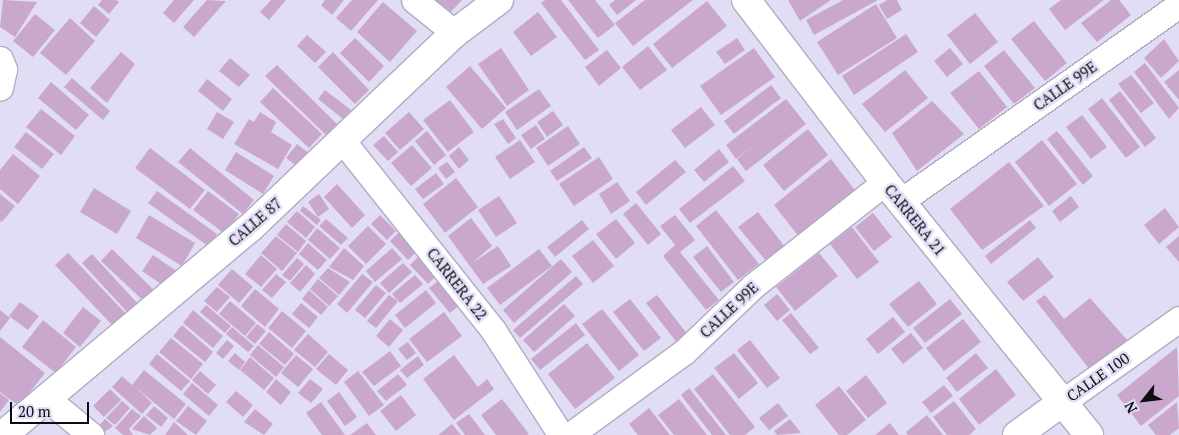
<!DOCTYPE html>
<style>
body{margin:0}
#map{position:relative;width:1179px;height:435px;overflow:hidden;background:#e1ddf4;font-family:"PT Serif",serif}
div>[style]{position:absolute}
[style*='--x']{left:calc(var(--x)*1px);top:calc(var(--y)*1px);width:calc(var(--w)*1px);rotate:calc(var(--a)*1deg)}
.building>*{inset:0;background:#caa8ce}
.roads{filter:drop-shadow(1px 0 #b0acc2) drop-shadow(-1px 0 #b0acc2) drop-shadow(0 1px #b0acc2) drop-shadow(0 -1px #b0acc2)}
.street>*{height:25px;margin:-12.5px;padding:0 12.5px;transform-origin:12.5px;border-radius:12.5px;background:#fff}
.secondary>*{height:28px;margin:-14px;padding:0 14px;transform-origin:14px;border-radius:14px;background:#fff}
span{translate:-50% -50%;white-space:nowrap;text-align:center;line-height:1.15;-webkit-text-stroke:5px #e1ddf4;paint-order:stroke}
.street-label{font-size:15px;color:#0d0c13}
.north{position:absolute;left:1119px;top:375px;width:50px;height:50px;-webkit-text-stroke:4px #e1ddf4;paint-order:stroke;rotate:241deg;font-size:14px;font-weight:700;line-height:20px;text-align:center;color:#0d0c13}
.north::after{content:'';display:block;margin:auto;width:18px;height:22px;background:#0d0c13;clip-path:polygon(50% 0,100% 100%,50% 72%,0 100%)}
.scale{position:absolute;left:10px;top:402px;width:79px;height:22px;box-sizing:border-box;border:2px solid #0d0c13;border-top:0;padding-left:6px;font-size:15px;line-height:18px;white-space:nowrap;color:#0d0c13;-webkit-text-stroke:4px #e1ddf4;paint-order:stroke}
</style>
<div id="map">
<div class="building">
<div style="clip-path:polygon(3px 0,37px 2px,15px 37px,0 27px)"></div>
<div style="clip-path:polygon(102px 0,116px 0,119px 2px,109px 14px,98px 5px)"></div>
<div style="clip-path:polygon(174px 0,194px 0,174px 23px,163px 13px)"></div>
<div style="clip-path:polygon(207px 0,226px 1px,194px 37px,183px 27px)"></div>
<div style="clip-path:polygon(271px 0,286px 0,269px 20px,260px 12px)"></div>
<div style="clip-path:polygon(325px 0,344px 0,332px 15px,321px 5px)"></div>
<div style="clip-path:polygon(352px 0,378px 0,351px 31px,336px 18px)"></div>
<div style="clip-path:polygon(432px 0,462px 0,448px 15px)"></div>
<div style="clip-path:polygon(545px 0,561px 0,599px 50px,585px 60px,541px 3px)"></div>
<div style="clip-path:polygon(568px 0,595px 0,615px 25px,598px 38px)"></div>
<div style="clip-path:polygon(615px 0,636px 0,617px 15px,609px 5px)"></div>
<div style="clip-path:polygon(645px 0,693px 0,633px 46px,615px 23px)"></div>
<div style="clip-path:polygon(788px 0,831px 0,800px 21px)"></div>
<div style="clip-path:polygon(843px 0,878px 0,814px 35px,806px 20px)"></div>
<div style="clip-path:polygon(887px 0,897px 0,902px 10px,887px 19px,879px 5px)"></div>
<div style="clip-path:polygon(1061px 0,1104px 0,1065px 30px,1049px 9px)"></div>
<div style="clip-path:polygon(1111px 0,1119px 0,1131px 15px,1097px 42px,1081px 23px)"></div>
<div style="clip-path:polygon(707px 1px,727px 26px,672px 68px,653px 44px)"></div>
<div style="clip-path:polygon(383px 2px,417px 31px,390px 62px,357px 32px)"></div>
<div style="clip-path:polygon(876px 4px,897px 38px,838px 75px,817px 42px)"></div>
<div style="clip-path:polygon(94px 6px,110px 20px,96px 37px,80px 23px)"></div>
<div style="clip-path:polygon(538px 12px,557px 37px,531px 56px,513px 32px)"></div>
<div style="clip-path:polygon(975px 13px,998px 42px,970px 64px,947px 35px)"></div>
<div style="clip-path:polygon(35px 14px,55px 30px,33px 57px,13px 41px)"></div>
<div style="clip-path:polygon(70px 18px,95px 41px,66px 75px,40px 53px)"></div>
<div style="clip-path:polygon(1034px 21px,1067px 63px,1045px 81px,1011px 39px)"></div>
<div style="clip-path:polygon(906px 34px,918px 52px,854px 95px,842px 76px)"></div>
<div style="clip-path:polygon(307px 35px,326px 52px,315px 63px,297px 46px)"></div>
<div style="clip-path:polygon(355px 38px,384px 66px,369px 82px,340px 53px)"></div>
<div style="clip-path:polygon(737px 38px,745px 50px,725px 64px,716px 52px)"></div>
<div style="clip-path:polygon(1164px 39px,1179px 61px,1161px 78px,1144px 58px)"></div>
<div style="clip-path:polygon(648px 46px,667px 70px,640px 90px,622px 67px)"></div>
<div style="clip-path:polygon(501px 48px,529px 90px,507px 106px,478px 64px)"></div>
<div style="clip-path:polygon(754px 48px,775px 77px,721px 115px,700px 86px)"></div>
<div style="clip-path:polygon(950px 48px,963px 64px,947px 77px,934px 61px)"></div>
<div style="clip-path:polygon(607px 50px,621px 68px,599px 86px,585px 67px)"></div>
<div style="clip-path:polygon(1004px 50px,1035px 88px,1014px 104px,984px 66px)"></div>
<div style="clip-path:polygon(121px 52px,135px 64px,107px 103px,90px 88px)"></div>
<div style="clip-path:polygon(333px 52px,369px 90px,355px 104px,318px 67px)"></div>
<div style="clip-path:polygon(230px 58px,250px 75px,239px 87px,219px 71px)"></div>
<div style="clip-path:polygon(1145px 63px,1179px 108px,1169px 119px,1134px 72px)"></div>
<div style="clip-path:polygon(277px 65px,337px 124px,326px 135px,265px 76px)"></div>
<div style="clip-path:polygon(470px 66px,506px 108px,482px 129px,446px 87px)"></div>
<div style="clip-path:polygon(905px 70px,928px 98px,885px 132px,862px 104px)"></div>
<div style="clip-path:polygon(1179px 70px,1179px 100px,1164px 82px)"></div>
<div style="clip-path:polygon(979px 71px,1007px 107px,979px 129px,950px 93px)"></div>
<div style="clip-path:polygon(1131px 75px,1154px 103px,1141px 113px,1118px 84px)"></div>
<div style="clip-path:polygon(72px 78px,110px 111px,103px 120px,64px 87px)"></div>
<div style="clip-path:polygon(207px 79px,232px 99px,223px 111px,198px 91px)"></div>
<div style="clip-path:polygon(51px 82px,89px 115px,76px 130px,38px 98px)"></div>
<div style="clip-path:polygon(771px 85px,781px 98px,734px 134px,724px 121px)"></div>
<div style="clip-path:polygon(273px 88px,322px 134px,309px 148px,260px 102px)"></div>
<div style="clip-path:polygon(539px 89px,551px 106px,517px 130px,505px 112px)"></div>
<div style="clip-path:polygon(325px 90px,351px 110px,343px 119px,318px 99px)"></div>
<div style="clip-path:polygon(1120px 91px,1156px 138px,1145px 147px,1109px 100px)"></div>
<div style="clip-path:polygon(1102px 98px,1140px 147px,1126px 158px,1088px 109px)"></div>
<div style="clip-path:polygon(786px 99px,806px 124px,746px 171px,737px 159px,755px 144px,736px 159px,726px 145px)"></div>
<div style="clip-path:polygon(450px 100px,474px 132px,448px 152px,423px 120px)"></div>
<div style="clip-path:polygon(932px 101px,964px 134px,917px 171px,892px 133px)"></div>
<div style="clip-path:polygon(701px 107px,715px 125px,685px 148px,671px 130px)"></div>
<div style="clip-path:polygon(41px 109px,75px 136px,61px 155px,26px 127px)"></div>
<div style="clip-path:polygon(553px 111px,563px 125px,547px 137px,537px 122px)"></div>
<div style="clip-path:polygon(217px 112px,234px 122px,223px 139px,207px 129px)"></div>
<div style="clip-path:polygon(260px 112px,276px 122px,271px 132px,292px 145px,278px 169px,234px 144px,249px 119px,254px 122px)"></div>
<div style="clip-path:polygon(409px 112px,424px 129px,400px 150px,385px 133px)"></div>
<div style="clip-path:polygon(1082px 115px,1107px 147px,1091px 159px,1066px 127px)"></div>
<div style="clip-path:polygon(503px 119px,516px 138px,508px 144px,494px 124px)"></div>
<div style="clip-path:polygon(536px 125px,545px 139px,531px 149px,521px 135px)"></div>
<div style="clip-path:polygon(568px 126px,580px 144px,548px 166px,536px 148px)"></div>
<div style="clip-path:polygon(808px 129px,828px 155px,784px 191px,763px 165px)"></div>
<div style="clip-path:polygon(427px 131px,446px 155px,434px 165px,415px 141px)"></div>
<div style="clip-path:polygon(1057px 131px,1093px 176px,1083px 185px,1047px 139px)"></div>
<div style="clip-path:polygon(26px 132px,54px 154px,42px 169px,14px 147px)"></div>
<div style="clip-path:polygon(384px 136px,398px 152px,388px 161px,373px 145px)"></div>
<div style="clip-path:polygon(520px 140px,535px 162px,510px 179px,495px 157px)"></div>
<div style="clip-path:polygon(1042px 140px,1077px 184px,1049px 206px,1015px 162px)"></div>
<div style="clip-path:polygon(297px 144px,313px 156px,302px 170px,286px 158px)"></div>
<div style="clip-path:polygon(412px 145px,432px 168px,411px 186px,391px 163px)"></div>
<div style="clip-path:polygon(459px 147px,469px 160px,459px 169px,449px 156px)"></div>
<div style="clip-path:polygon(584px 147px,592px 158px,557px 181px,550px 171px)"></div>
<div style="clip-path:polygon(150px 148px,205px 190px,190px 209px,135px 168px)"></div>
<div style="clip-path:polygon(190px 148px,254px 200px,243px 214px,178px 162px)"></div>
<div style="clip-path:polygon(719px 149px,729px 162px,704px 182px,694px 170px)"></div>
<div style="clip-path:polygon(236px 152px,274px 176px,263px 194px,225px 170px)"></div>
<div style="clip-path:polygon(13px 154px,40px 176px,18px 204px,0 189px,0 170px)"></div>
<div style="clip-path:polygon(599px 157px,613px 179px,574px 206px,559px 184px)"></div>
<div style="clip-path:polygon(831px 159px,860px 197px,803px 242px,774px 205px)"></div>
<div style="clip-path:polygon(675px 160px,686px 172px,646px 205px,636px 192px)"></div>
<div style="clip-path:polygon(447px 162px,455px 172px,446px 179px,438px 168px)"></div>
<div style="clip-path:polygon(1009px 162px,1044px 206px,982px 250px,950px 209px)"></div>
<div style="clip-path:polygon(733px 166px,745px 181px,690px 223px,679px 209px)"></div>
<div style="clip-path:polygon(436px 173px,444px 184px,423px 199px,415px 189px)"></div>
<div style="clip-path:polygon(456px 178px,478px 207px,445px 233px,423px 204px)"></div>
<div style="clip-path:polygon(617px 182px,630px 201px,611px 214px,599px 194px)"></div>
<div style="clip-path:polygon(337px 184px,365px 215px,352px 228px,324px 197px)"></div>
<div style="clip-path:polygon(94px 188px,131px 211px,117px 234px,80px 212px)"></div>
<div style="clip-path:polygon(157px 191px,217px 234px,208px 246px,148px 203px)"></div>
<div style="clip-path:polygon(208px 191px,239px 214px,225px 234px,193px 210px)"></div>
<div style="clip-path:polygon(0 194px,15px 206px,2px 222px,0 221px)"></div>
<div style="clip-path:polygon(319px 194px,329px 209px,318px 217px,308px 202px)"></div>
<div style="clip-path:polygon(499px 196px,517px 223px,496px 237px,478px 210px)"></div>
<div style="clip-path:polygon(1071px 196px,1079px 207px,1060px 222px,1052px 211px)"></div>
<div style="clip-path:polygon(636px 203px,661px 234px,648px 245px,623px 214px)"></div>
<div style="clip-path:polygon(303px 206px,321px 220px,317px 225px,300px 211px)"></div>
<div style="clip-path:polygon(1165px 208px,1179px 227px,1159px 244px,1144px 225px)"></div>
<div style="clip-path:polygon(716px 210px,759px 264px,738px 280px,696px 226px)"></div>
<div style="clip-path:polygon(297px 211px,315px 227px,306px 238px,287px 222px)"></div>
<div style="clip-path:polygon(758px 212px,789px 252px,771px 267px,738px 227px)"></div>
<div style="clip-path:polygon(873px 213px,892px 237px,874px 251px,855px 227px)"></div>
<div style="clip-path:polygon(149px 215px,195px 243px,182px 266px,136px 238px)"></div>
<div style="clip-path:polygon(380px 215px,396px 231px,387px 240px,371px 224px)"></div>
<div style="clip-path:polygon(675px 215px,695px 240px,680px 252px,719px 300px,706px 310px,663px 256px,675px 245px,660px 226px)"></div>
<div style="clip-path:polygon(471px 218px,492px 246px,472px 263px,498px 246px,511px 266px,483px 284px,448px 236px)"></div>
<div style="clip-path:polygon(326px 219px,348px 238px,341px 245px,319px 226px)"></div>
<div style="clip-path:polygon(616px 219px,635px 243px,616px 259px,596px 234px)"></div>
<div style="clip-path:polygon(582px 220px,589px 229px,555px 257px,547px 247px)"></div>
<div style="clip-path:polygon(1030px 220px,1036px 228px,991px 264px,985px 256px)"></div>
<div style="clip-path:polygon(286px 224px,306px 241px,298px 252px,277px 235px)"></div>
<div style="clip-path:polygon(368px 226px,386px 244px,366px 264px,348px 246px)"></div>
<div style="clip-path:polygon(852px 227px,879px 262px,857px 279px,830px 244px)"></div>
<div style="clip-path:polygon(317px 228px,340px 248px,330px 259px,308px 240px)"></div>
<div style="clip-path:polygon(399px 232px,417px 251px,408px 260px,390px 241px)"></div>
<div style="clip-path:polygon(276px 236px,297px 253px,282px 271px,261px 253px)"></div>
<div style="clip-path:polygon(1179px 236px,1179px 262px,1166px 247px)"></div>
<div style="clip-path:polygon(593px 240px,614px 266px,593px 283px,572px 256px)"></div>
<div style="clip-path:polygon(308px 243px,327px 260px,318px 270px,299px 254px)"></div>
<div style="clip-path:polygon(707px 246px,734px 282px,721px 292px,693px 257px)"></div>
<div style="clip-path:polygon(344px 248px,364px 266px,353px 280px,329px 267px)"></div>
<div style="clip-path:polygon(392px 248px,402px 259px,375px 282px,366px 271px)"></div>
<div style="clip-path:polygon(112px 249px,159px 295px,149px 306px,101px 261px)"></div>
<div style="clip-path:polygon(539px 249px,552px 266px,500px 305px,487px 288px)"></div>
<div style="clip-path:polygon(68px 253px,129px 317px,116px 329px,55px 265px)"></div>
<div style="clip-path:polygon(819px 253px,838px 276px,795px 311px,776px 287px)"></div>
<div style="clip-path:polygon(92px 254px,139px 305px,129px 314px,82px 263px)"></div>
<div style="clip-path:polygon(421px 254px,439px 273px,428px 284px,410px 265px)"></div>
<div style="clip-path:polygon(153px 255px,178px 272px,167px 288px,142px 271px)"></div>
<div style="clip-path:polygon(261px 255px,277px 269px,261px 287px,245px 274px)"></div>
<div style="clip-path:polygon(1038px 257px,1054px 277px,1023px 301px,1007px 282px)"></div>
<div style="clip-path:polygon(297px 258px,304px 264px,290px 281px,282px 275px)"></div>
<div style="clip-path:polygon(561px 259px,572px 272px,514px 323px,503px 310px)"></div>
<div style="clip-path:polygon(403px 263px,412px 272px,389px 293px,380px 283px)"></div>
<div style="clip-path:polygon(306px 265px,315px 274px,300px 292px,290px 283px)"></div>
<div style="clip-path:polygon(328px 268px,350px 282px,339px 295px,319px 278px)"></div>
<div style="clip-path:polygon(232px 269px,253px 287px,239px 303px,218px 285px)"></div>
<div style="clip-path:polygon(276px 274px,286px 282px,272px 298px,262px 290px)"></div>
<div style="clip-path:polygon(362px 274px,373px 282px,347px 313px,337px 304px)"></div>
<div style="clip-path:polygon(415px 275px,423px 284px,400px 303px,392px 294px)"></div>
<div style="clip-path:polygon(576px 276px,583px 284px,520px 338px,513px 330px)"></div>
<div style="clip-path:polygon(442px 278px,462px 303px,450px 313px,429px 288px)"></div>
<div style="clip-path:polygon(318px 279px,338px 296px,329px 306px,310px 289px)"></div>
<div style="clip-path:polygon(919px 281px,937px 304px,908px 327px,889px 304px)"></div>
<div style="clip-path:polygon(376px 285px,386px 293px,365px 318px,355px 310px)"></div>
<div style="clip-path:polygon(217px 287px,230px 297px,217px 312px,204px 301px)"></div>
<div style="clip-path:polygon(255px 289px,279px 309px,265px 327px,241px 306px)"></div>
<div style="clip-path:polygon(309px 290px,328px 307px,321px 315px,302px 299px)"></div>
<div style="clip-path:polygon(426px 290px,436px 303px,405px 328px,395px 315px)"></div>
<div style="clip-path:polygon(777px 294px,790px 310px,777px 321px,764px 305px)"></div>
<div style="clip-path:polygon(389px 295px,398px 301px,376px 328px,367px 321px)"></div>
<div style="clip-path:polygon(657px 295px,688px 335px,678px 344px,646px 303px)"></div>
<div style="clip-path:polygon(1045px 295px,1064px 319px,1090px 298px,1128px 341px,1090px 370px,1036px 301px)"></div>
<div style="clip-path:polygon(630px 299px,661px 338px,644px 351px,613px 312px)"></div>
<div style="clip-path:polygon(950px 299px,962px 314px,925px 343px,913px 328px)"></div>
<div style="clip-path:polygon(230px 301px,256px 323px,245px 336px,219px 314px)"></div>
<div style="clip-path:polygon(20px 302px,39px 316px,28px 330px,9px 316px)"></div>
<div style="clip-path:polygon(301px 303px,318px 317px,309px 328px,292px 314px)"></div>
<div style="clip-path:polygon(564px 304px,575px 316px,534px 352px,523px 340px)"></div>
<div style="clip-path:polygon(206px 305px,231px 326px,225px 333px,200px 312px)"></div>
<div style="clip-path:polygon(83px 307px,101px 321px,80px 347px,63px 333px)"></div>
<div style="clip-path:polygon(602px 309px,639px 355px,619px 371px,582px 324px)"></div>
<div style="clip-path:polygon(0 310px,10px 318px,0 331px)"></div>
<div style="clip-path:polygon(193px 310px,223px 336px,213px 348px,183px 323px)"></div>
<div style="clip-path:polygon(282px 311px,306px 331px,292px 348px,268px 328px)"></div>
<div style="clip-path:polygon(444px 312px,462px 336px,427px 362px,409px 339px)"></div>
<div style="clip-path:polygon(791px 313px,819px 348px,810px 354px,782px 320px)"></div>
<div style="clip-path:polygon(893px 317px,905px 332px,878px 354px,866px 339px)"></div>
<div style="clip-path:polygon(390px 319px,403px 330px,389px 347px,376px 336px)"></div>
<div style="clip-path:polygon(963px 319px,981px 342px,944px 371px,926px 348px)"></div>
<div style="clip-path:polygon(43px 320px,76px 347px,56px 373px,22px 347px)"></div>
<div style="clip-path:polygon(576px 323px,585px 335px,540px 370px,531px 359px)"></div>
<div style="clip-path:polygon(257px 324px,266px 331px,255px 344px,246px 337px)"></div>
<div style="clip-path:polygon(182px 325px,213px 352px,205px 362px,173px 336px)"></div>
<div style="clip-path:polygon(232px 327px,254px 346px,248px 352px,226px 334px)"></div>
<div style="clip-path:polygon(269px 332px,294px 354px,285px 365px,259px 344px)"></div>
<div style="clip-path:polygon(911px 333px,923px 348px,903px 364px,891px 349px)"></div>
<div style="clip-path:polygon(308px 334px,328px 352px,315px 367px,294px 350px)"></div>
<div style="clip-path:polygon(0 337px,45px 373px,19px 406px,0 392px)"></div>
<div style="clip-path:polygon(171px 338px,203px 364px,191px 379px,159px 352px)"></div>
<div style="clip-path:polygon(227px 340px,234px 346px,223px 359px,216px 353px)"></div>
<div style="clip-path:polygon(750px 340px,780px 378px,767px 388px,737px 350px)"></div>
<div style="clip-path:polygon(408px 342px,416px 353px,407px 360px,398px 349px)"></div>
<div style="clip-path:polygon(587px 343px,615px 378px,575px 409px,548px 374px)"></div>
<div style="clip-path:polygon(258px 345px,284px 367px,276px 377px,250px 355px)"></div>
<div style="clip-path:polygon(1177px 347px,1179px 396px,1141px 426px,1117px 395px)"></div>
<div style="clip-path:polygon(390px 351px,401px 366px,374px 386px,362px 372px)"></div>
<div style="clip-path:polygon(235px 353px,245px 362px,239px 370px,228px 361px)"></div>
<div style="clip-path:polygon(734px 353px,758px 383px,739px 399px,714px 368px)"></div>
<div style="clip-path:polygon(976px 353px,988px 368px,957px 392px,946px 378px)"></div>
<div style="clip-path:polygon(157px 354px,190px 381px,181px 391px,149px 364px)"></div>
<div style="clip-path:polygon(329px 354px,348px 370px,336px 385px,316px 369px)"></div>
<div style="clip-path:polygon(296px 355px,313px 369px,298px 387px,281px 373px)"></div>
<div style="clip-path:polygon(454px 355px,478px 387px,487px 379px,494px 389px,454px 420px,423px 379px)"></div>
<div style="clip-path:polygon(418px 356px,424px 365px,407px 378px,400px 370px)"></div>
<div style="clip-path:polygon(250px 357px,274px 378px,264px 390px,240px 370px)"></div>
<div style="clip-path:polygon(996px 369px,1016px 395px,979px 425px,959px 399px)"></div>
<div style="clip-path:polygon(144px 370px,186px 404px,174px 419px,135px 387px,152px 403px,142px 414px,112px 387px,122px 376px,132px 385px)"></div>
<div style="clip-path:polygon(200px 371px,216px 385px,208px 394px,192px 380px)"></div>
<div style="clip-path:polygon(358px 371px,384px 405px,369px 416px,344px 382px)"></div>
<div style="clip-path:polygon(398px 374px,407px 385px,386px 401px,377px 391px)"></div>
<div style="clip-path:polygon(713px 374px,755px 427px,745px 435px,730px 435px,694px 389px)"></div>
<div style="clip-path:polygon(866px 375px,887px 403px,868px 418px,846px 391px)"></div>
<div style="clip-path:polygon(276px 379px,291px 392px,281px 405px,266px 392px)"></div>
<div style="clip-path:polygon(310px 379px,323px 389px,311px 403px,298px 393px)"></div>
<div style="clip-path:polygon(192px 383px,218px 405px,209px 416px,183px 394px)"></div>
<div style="clip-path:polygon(944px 385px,953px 396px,931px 413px,922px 402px)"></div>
<div style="clip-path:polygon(839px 386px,866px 420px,847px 435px,839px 435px,815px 405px)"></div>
<div style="clip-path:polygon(689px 388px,726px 435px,712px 435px,681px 395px)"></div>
<div style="clip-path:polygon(110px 389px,121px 400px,104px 417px,93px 406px)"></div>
<div style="clip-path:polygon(236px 391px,253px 405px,243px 417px,226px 402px)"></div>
<div style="clip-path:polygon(339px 392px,357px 417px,345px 426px,327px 401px)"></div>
<div style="clip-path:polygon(0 393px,9px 400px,0 412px)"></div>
<div style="clip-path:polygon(401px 395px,416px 415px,396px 431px,380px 411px)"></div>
<div style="clip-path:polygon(502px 399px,529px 434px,527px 435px,496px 435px,481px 415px)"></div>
<div style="clip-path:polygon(679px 399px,707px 435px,674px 435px,658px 415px)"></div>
<div style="clip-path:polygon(122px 401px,130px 408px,115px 425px,106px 418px)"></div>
<div style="clip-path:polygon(954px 401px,976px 429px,969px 435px,947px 435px,933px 417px)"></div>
<div style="clip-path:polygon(321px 402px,345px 435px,322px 435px,306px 413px)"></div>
<div style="clip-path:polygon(1177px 402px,1179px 428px,1170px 435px,1156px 435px,1148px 425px)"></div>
<div style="clip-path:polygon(778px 403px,788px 416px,769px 430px,759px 418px)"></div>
<div style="clip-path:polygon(154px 406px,168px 418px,161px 427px,146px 415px)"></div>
<div style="clip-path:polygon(188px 406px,207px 421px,196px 435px,176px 421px)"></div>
<div style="clip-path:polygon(649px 408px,670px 435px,638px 435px,629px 424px)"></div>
<div style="clip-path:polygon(132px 409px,141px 416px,129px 429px,133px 435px,123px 435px,115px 428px)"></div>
<div style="clip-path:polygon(255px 409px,273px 424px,264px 435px,244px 422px)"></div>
<div style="clip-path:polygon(469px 414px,485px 435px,465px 435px,456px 423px)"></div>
<div style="clip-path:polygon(927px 415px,943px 435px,908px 435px,906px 432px)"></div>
<div style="clip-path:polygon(144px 416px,157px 428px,150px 435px,132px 429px)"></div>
<div style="clip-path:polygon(105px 419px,113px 426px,100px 435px,95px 430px)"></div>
<div style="clip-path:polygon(790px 419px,801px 433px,777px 435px,774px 431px)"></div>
<div style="clip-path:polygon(174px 422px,188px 435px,165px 435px)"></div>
<div style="clip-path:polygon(367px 423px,376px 435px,350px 435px)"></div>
<div style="clip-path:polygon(890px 423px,899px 435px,875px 435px)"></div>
<div style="clip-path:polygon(452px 424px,461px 435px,438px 435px)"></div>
</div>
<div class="roads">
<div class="street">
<div style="--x:414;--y:0;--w:53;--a:38.8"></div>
<div style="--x:0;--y:59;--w:11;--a:68"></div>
<div style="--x:4;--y:69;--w:19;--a:102"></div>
<div style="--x:342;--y:140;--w:243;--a:51.5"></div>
<div style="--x:493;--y:330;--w:125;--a:57.1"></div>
<div style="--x:901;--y:201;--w:340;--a:-35.2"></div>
<div style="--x:45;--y:397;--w:60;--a:39.6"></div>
<div style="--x:1061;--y:403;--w:145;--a:-35.4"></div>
<div style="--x:570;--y:435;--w:141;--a:-36.1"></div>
<div style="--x:684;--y:352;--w:95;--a:-43.7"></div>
<div style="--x:753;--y:286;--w:168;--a:-38.2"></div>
</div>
<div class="secondary">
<div style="--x:746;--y:0;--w:229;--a:52.6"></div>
<div style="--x:885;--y:182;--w:325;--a:51.1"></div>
<div style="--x:3;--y:435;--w:322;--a:-40"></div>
<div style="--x:250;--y:228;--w:283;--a:-43.6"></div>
<div style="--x:455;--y:33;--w:55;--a:-36.9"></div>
<div style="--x:1017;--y:435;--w:54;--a:-36"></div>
</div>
</div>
<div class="street-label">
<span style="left:1065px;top:86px;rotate:-35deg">CALLE 99E</span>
<span style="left:915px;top:220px;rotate:51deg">CARRERA 21</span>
<span style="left:255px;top:222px;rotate:-41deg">CALLE 87</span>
<span style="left:457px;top:284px;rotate:52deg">CARRERA 22</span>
<span style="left:729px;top:310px;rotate:-43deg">CALLE 99E</span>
<span style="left:1098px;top:377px;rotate:-35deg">CALLE 100</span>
</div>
<div class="north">N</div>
<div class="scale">20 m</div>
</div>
